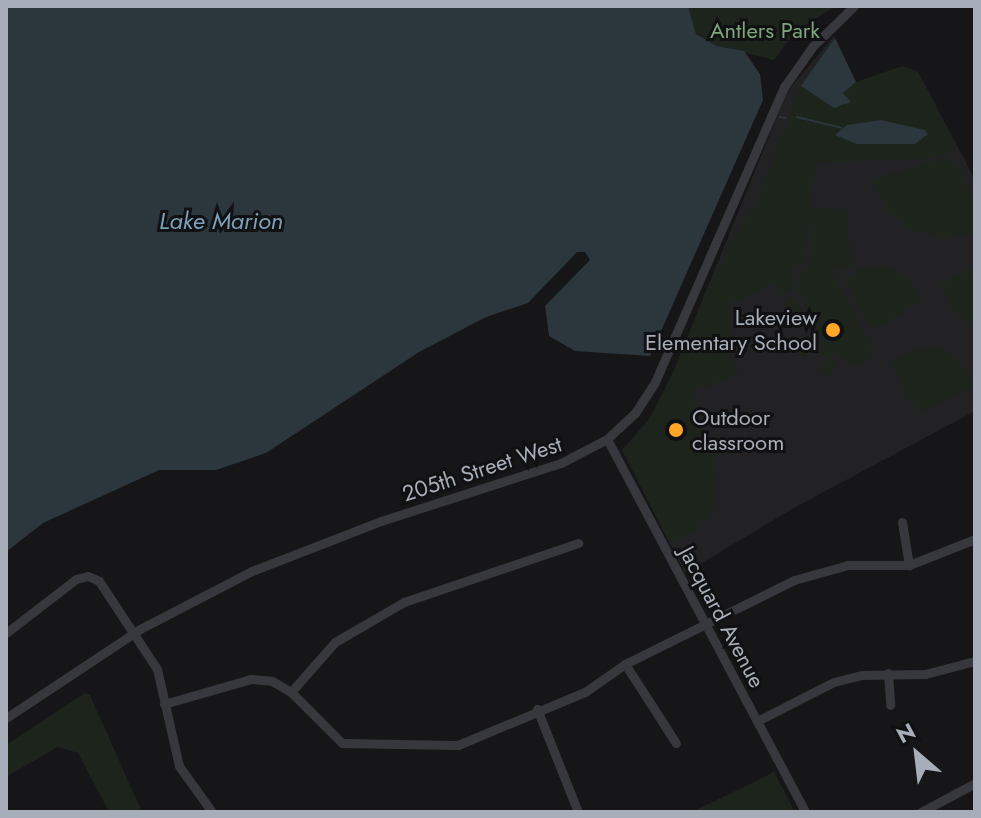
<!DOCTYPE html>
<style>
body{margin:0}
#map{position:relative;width:981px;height:818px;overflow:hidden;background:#161618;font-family:Jost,sans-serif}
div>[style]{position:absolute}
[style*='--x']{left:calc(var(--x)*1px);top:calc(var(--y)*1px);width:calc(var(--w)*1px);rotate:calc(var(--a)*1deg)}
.built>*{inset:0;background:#222225}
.green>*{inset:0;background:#1c241c}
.water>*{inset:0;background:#2b373d}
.stream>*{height:2px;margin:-1px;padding:0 1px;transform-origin:1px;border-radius:1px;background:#2b373d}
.minor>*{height:9px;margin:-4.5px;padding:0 4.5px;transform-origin:4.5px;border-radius:4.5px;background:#37383e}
.dots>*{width:22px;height:22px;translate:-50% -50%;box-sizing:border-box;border:4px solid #111113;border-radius:50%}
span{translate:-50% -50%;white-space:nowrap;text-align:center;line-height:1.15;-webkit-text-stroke:6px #111113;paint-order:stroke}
.park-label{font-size:22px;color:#7da67c}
.poi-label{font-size:22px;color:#a7aeb9}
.right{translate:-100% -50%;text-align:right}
.left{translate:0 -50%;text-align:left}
.street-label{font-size:22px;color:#a7aeb9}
.water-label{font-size:24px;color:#7ba0b7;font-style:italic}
.frame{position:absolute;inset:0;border:8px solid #a7aeb9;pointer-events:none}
.north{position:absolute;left:877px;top:714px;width:80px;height:80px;-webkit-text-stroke:6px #111113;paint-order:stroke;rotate:332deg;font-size:22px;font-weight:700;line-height:32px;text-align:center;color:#a7aeb9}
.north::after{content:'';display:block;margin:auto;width:28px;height:36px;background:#a7aeb9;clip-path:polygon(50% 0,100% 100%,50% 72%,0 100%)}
</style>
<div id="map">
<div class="built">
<div style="clip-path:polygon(834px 36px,856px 82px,903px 66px,918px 72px,975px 180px,975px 411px,792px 509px,685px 573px,622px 450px,648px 421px,672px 375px,787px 92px)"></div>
</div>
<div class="green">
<div style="clip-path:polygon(688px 6px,837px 6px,796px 30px,774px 60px,717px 46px,696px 34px)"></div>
<div style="clip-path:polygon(903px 66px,918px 72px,959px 149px,925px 159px,817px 162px,805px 260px,792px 273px,797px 274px,794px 288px,781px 296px,775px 284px,730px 303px,732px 343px,741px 352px,731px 356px,739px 374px,690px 393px,702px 421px,695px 418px,718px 451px,716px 505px,698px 529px,675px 542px,668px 540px,622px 450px,648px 421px,672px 375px,708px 286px,759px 196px,801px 86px,834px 108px,850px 102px,842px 93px,856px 82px)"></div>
<div style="clip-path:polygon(946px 157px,958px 163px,975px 202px,975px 231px,945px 239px,908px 229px,884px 207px,873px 180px)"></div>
<div style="clip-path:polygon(812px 208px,847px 209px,851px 267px,829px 267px,871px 343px,871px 353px,862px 363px,851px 364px,829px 352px,797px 289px,799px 275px,809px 265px)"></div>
<div style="clip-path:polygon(888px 267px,908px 277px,921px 302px,876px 328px,869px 325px,845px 279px,861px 268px)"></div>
<div style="clip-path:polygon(975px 267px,975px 325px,956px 314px,939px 285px)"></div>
<div style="clip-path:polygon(795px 295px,808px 322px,795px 330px,783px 300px)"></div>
<div style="clip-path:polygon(814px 335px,836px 362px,831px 376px,820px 372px,829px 358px,810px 349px,805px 358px,781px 345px)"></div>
<div style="clip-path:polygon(915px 349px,945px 349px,966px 369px,973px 387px,924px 411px,916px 409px,891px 362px)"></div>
<div style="clip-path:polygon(85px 693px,90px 695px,142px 812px,109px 812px,78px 753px,58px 747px,6px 777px,6px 745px)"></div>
<div style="clip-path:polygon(774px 772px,795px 812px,692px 812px)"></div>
</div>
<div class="water">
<div style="clip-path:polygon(6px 6px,688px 6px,696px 34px,717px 46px,744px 51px,760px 74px,763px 100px,650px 356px,575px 351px,549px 336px,545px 306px,590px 260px,585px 252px,577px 252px,528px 303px,486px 317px,419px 352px,266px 453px,216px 470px,159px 470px,43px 523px,6px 552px)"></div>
<div style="clip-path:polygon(835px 38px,856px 82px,843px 93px,851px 102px,834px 108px,801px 86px)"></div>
<div style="clip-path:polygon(881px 120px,925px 130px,928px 134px,915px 144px,857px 144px,835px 135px,847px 125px)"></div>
</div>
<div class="stream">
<div style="--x:780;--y:117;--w:6;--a:9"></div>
<div style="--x:797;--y:117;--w:46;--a:13.7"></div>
</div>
<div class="minor">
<div style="--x:607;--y:439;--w:422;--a:62"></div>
<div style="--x:902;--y:522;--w:44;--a:80.8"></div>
<div style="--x:6;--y:633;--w:88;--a:-37.6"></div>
<div style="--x:76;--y:579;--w:12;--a:-14"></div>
<div style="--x:88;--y:576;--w:12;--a:24"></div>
<div style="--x:99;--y:581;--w:105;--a:56.6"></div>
<div style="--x:157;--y:669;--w:99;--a:77.2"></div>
<div style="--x:179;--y:766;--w:57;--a:54.3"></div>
<div style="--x:625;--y:664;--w:94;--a:57.2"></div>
<div style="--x:888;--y:673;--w:32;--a:86"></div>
<div style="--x:291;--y:692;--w:67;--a:-48.7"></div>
<div style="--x:335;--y:642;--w:80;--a:-30.1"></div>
<div style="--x:404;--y:602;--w:184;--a:-18.7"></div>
<div style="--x:164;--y:704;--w:91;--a:-16"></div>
<div style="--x:251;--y:679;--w:21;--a:5"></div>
<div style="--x:272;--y:681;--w:22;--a:30"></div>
<div style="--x:291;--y:692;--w:72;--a:45"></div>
<div style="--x:342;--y:743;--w:116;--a:1"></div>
<div style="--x:458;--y:745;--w:138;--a:-22.7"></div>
<div style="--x:585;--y:692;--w:49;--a:-35"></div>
<div style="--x:625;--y:664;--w:189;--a:-26.4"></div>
<div style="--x:794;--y:580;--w:56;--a:-15.5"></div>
<div style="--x:848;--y:565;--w:61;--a:0"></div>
<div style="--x:909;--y:565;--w:71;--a:-21.5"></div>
<div style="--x:537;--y:709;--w:111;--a:68.3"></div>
<div style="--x:6;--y:718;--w:161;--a:-33.6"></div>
<div style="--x:140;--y:629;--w:126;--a:-27.4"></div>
<div style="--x:252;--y:571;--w:138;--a:-21.2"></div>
<div style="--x:381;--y:521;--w:189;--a:-17.9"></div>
<div style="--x:561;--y:463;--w:52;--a:-27.6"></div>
<div style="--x:607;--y:439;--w:38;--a:-43"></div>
<div style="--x:635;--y:413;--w:37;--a:-57"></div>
<div style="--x:655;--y:382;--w:322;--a:-66.4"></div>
<div style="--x:784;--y:87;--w:50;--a:-54.7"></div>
<div style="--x:813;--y:46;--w:57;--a:-44.3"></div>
<div style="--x:757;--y:721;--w:86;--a:-26.9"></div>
<div style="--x:834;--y:682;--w:29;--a:-14"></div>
<div style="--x:862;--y:675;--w:63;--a:-0.9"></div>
<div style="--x:925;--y:674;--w:52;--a:-14.6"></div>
<div style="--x:921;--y:812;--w:61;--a:-28.2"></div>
</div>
<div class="dots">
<div style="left:833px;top:330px;background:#ffa627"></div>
<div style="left:676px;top:430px;background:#ffa627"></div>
</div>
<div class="park-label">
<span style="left:765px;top:31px">Antlers Park</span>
</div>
<div class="poi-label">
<span class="right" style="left:817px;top:330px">Lakeview<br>Elementary School</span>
<span class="left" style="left:692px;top:430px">Outdoor<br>classroom</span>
</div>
<div class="street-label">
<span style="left:482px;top:469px;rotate:-18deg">205th Street West</span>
<span style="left:722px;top:617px;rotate:62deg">Jacquard Avenue</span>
</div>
<div class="water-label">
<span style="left:221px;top:221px">Lake Marion</span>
</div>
<div class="frame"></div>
<div class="north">N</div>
</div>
